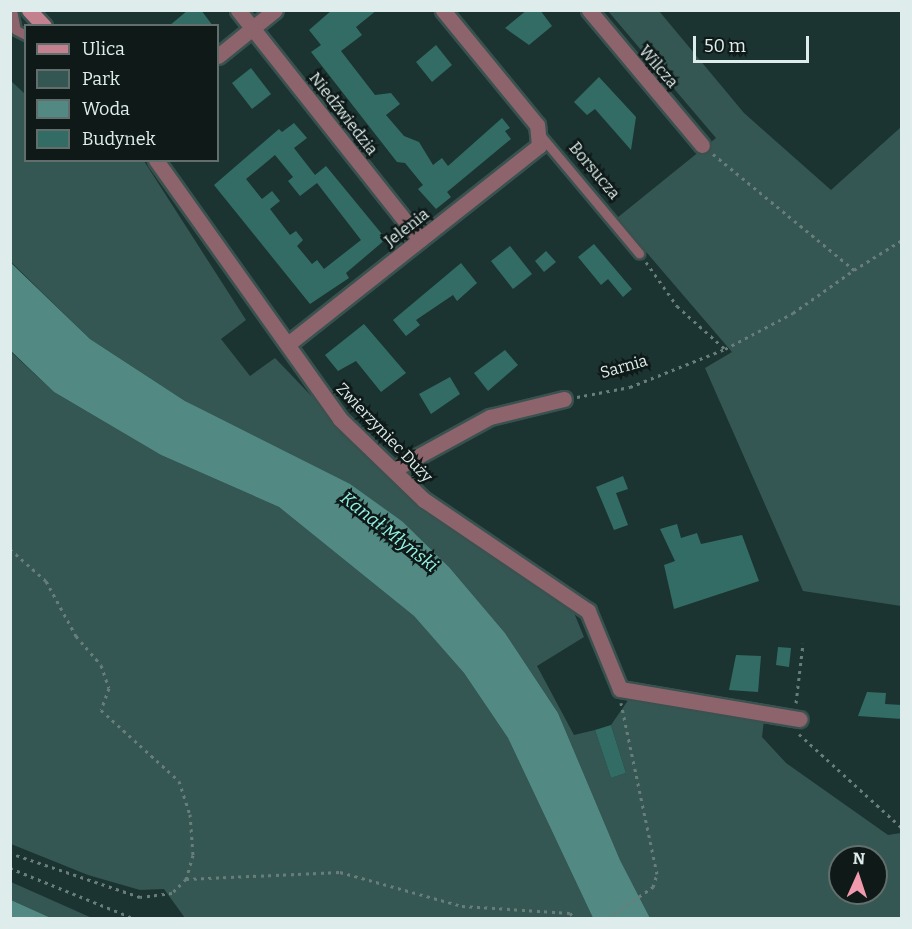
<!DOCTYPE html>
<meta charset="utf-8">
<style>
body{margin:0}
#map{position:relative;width:912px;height:929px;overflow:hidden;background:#1b3431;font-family:Bitter,serif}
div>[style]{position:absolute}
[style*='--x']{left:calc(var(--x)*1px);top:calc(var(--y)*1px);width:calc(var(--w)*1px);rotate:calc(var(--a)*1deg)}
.green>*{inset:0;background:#345753}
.water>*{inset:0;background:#528a83}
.building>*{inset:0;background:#336c65}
.path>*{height:3px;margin-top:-1.5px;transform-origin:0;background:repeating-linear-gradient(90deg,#697e7b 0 3px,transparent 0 7.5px)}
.roads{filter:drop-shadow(2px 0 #3a524f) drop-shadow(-2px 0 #3a524f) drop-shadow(0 2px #3a524f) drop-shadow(0 -2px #3a524f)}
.lane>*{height:9px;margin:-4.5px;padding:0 4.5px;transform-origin:4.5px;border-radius:4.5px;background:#8d646c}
.street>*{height:15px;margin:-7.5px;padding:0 7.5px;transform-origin:7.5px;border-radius:7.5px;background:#8d646c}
.secondary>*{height:15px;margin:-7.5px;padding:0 7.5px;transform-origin:7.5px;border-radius:7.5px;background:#c3818f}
span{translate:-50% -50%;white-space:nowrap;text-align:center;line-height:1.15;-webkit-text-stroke:5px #0e1918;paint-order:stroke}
.street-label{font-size:16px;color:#deedeb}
.water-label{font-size:18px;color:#94f2e6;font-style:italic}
.frame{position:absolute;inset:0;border:12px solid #deedeb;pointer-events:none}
.legend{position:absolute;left:24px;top:24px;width:195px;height:138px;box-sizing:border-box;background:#0e1918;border:2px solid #616e6c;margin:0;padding:8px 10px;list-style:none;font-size:18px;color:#deedeb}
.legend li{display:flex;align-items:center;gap:12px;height:30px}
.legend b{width:30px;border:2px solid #616e6c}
.north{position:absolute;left:828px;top:845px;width:60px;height:60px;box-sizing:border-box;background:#0e1918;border:2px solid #616e6c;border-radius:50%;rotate:3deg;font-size:16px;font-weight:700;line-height:24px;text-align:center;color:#deedeb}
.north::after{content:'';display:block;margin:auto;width:21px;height:27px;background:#f29aad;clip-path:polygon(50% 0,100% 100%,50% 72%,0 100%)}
.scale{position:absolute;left:693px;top:36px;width:116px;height:27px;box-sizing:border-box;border:3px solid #deedeb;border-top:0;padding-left:8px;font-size:18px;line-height:21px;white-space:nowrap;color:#deedeb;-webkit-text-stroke:4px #0e1918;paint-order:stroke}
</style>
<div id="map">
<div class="green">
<div style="clip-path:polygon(608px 11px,659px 11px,744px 113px,831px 190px,901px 127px,901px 606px,803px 591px,705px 368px,732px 352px,617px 218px,716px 138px)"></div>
<div style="clip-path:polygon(evenodd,10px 80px,25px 94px,26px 160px,144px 161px,246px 320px,221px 339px,250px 376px,275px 358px,415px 504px,572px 608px,584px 637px,537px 666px,574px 735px,595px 730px,611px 778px,626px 773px,611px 725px,631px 696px,764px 720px,762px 737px,786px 763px,888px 835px,901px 833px,901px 918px,650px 918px,620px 860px,558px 713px,505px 633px,449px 567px,403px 522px,185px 401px,90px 339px,11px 262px,10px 80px,840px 857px,876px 857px,876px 893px,840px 893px,840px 857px)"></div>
<div style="clip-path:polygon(10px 351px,54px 392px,161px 455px,279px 507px,414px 616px,464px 673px,508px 738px,593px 918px,185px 918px,164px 889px,140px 890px,88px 875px,11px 844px)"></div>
<div style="clip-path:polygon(11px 882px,92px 918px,51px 918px,11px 900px)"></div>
</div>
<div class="water">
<div style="clip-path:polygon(10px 262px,90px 339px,185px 401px,350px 484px,403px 522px,449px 567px,505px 633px,558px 713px,620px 860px,650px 918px,593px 918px,508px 738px,464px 673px,414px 616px,279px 507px,161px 455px,54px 392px,11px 351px)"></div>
<div style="clip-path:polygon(11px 900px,51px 918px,11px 918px)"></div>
</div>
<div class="building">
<div style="clip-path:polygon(188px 10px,201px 10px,213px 26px,169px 26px)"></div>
<div style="clip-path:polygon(332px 10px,377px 10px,356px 27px,362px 35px,341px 51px,375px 95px,391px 93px,400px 104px,386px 115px,404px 136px,419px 142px,433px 165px,442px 158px,448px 166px,502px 118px,510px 128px,505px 131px,511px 139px,447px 192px,451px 197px,436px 209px,418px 189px,423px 185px,405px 163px,397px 162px,311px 52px,321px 45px,309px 30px)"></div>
<div style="clip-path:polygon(527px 10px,540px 10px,552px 26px,529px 45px,505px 28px)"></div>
<div style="clip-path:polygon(436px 45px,452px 65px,432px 82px,416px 62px)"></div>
<div style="clip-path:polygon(251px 68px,271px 94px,252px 109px,232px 83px)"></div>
<div style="clip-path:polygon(599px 77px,636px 117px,631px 150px,595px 109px,587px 115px,574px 102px)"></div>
<div style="clip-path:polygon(evenodd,294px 123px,307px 138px,294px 148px,315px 175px,326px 166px,386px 239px,346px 273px,349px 278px,310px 304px,214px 185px,279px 129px,282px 132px,294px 123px,275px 155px,293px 177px,288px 181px,300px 196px,317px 183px,361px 240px,324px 269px,317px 260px,312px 264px,297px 246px,303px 240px,296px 231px,290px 235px,270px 209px,280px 201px,272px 191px,262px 199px,246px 179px,275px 155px)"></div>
<div style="clip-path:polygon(594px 244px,632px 289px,623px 297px,608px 279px,601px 285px,578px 257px)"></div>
<div style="clip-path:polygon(510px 246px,532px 274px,513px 289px,491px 261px)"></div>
<div style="clip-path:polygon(546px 251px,556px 262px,544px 272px,535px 261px)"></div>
<div style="clip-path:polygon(461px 263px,477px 283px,457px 301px,453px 295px,416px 320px,420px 325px,406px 336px,393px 320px)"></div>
<div style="clip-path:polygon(364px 324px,406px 373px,381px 392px,356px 361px,338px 371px,325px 355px)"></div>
<div style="clip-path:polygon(505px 350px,518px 365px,488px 391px,474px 373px)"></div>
<div style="clip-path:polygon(450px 377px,460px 394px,431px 414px,419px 394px)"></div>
<div style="clip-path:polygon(623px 476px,628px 489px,616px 493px,628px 525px,614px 530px,596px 487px)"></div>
<div style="clip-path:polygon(677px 524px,681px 538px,697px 533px,701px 544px,742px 535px,759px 581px,674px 609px,664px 565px,675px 561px,660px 529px)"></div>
<div style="clip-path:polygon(778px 647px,791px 648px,789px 667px,776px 665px)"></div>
<div style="clip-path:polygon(736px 655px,761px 656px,758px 692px,729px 690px)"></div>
<div style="clip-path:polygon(867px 692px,886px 693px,885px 704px,902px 705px,902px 719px,858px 716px)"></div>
<div style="clip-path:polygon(611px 725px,626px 773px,611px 778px,595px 730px)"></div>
</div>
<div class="path">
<div style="--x:713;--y:154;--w:183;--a:39.4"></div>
<div style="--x:854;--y:270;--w:57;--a:-32"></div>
<div style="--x:646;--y:262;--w:54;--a:54.8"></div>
<div style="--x:677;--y:306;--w:64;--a:41.9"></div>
<div style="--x:577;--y:397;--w:54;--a:-10.7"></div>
<div style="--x:630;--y:387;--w:102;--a:-21.8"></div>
<div style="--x:725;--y:349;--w:77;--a:-27.9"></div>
<div style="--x:793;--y:313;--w:75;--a:-35.2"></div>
<div style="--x:10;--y:549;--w:48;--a:41.6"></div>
<div style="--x:46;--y:581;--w:63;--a:61.4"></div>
<div style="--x:76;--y:636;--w:38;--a:49"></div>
<div style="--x:101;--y:665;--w:24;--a:71"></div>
<div style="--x:109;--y:688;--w:23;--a:110"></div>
<div style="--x:101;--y:710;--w:105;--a:42.3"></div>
<div style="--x:179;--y:781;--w:35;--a:72"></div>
<div style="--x:190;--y:814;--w:41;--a:85.8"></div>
<div style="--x:193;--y:855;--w:25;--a:106"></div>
<div style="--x:186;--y:879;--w:20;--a:135"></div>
<div style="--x:172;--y:893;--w:32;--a:173"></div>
<div style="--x:140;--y:897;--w:137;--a:-161.3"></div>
<div style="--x:796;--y:703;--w:60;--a:-83.3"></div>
<div style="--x:799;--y:734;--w:139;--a:42.4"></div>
<div style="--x:10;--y:868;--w:133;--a:22.1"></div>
<div style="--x:186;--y:879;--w:154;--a:-2.6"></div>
<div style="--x:340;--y:872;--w:127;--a:15.6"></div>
<div style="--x:462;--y:906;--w:108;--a:3.7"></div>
<div style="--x:570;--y:913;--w:6;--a:51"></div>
<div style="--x:608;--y:918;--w:55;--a:-34.6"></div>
<div style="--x:653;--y:887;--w:14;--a:-73"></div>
<div style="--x:657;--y:874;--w:175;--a:-101.9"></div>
</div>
<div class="roads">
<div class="lane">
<div style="--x:12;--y:10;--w:20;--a:79"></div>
<div style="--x:16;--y:30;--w:11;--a:27"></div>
<div style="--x:541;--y:136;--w:153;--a:50.1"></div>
</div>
<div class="street">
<div style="--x:238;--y:10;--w:293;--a:51.6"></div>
<div style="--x:589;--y:10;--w:176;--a:50.1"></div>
<div style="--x:218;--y:56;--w:73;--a:-38.9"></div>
<div style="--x:156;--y:160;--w:318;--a:54.6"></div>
<div style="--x:340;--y:419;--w:117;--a:44"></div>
<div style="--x:424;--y:500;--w:198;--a:34.1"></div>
<div style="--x:588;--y:611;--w:84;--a:67.7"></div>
<div style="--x:620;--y:689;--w:182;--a:9.5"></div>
<div style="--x:288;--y:344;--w:320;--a:-38.3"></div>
<div style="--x:539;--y:146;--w:21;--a:-95"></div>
<div style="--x:537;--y:125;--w:149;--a:-129.3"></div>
<div style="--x:393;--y:470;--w:111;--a:-28.7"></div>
<div style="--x:490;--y:417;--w:76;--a:-13.7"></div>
</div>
<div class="secondary">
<div style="--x:29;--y:10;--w:22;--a:47"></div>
</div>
</div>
<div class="street-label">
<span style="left:658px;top:67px;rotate:49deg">Wilcza</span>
<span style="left:343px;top:114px;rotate:52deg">Niedźwiedzia</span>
<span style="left:594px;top:171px;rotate:50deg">Borsucza</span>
<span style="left:407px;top:228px;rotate:-38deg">Jelenia</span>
<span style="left:624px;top:367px;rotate:-16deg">Sarnia</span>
<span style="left:384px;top:433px;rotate:46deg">Zwierzyniec Duży</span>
</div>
<div class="water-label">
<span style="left:389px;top:532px;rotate:38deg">Kanał Młyński</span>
</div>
<div class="frame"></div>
<ul class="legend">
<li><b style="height:8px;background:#c3818f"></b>Ulica</li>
<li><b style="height:16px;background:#345753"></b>Park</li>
<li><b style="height:16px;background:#528a83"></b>Woda</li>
<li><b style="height:16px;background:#336c65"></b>Budynek</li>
</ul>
<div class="north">N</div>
<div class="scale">50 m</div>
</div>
